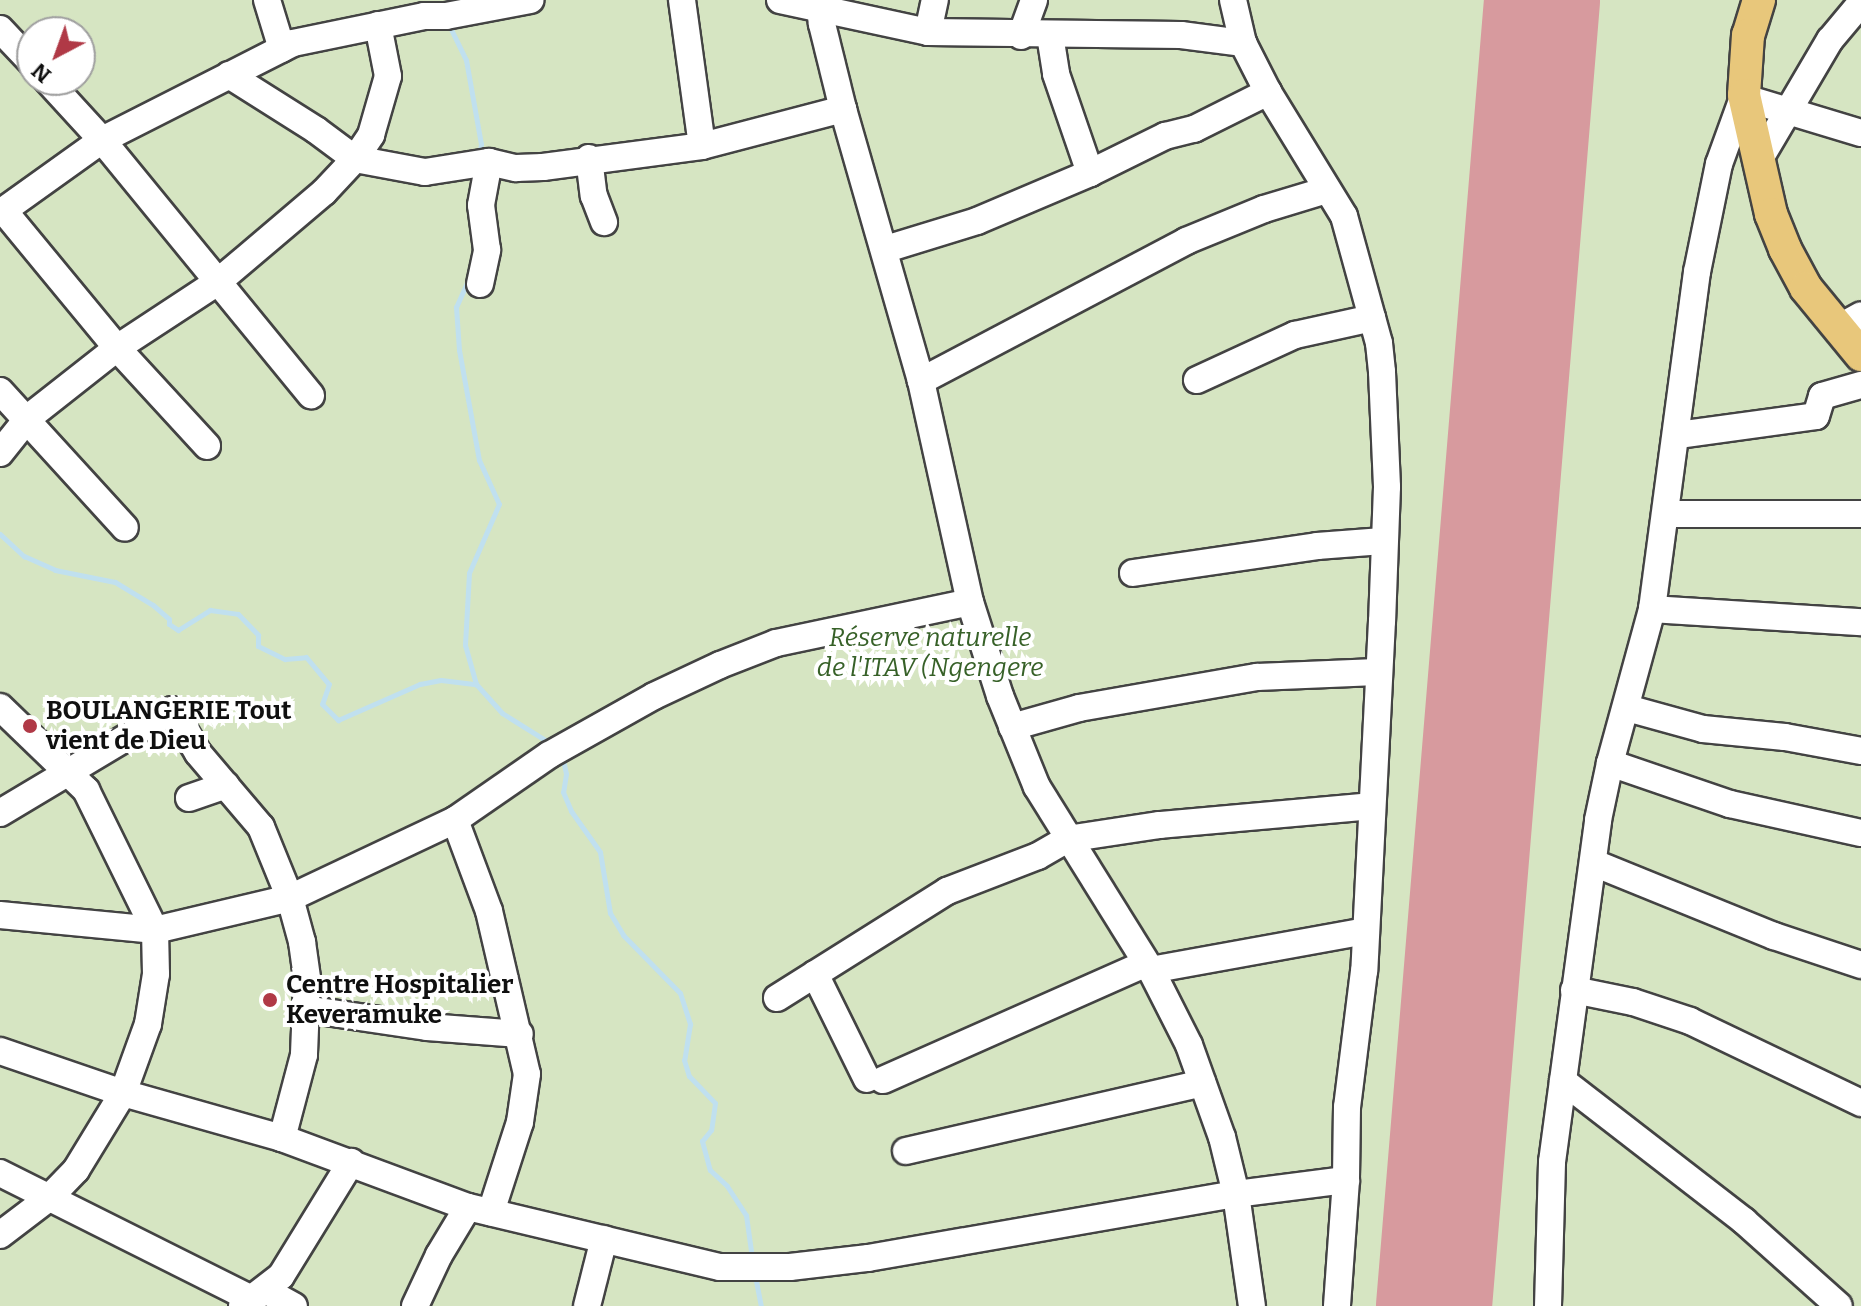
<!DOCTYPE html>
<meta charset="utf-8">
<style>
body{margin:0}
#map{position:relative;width:1861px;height:1306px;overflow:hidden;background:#fefbf5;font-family:Bitter,serif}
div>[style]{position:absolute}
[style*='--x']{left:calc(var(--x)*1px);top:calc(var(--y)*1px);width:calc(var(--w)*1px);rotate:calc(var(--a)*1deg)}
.green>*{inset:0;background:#d6e5c2}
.stream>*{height:5px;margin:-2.5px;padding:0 2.5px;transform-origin:2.5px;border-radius:2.5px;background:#c0e0ef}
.runway>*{height:116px;margin:-58px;padding:0 58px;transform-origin:58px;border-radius:58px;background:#d79a9e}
.roads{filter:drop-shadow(2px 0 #434343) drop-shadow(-2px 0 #434343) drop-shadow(0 2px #434343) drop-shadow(0 -2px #434343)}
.minor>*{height:26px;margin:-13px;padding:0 13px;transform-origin:13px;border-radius:13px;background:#fff}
.major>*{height:32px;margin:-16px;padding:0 16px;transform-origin:16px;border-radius:16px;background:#e8c77b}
.dots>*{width:22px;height:22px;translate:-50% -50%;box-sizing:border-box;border:4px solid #fff;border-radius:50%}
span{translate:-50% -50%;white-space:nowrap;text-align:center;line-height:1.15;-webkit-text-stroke:8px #fff;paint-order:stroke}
.park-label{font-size:26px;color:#376128;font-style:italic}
.poi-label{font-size:26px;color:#101010;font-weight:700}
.left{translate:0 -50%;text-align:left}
.north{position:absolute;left:16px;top:16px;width:80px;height:80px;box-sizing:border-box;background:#fff;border:2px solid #9f9f9f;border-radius:50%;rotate:221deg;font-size:22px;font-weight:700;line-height:32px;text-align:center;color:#101010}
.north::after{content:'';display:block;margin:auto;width:28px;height:36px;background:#b03946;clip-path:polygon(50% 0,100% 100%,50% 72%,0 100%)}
</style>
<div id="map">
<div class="green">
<div style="clip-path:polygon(evenodd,0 0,1861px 0,1861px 1306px,0 1306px,0 0,32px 32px,80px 32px,80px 80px,32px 80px,32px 32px)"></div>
</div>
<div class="stream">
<div style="--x:448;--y:23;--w:41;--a:64.1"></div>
<div style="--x:466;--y:60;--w:85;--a:79.9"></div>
<div style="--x:481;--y:144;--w:11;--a:100"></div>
<div style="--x:469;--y:278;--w:32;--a:114"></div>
<div style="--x:456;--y:307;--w:43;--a:86"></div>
<div style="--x:459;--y:350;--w:112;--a:79.7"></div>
<div style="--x:479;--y:460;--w:48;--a:65.6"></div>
<div style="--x:499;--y:504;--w:75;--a:113.5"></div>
<div style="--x:469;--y:573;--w:72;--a:93.2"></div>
<div style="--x:465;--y:645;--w:41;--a:74.2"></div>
<div style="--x:476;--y:684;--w:39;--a:48"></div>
<div style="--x:502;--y:713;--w:60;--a:32.1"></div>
<div style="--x:0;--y:534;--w:33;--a:43"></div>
<div style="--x:24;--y:556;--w:34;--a:24"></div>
<div style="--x:55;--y:570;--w:61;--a:11.3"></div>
<div style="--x:115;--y:582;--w:44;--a:31.2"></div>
<div style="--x:153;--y:605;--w:21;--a:41"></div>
<div style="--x:169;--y:619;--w:5;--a:90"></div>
<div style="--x:169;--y:624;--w:11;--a:34"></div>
<div style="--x:178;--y:630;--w:38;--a:-32"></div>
<div style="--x:210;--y:610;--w:28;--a:8"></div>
<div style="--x:238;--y:614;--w:29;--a:46"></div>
<div style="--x:258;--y:635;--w:11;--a:90"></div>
<div style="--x:258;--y:646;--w:30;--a:26"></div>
<div style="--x:285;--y:659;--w:21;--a:-5"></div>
<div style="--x:306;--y:657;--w:35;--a:50"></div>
<div style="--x:329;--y:684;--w:21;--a:109"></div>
<div style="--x:322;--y:704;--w:23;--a:45"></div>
<div style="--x:338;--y:720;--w:90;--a:-23.7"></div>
<div style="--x:420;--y:684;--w:21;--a:-11"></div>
<div style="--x:441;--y:680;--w:35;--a:7"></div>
<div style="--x:562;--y:755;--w:19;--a:78"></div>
<div style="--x:566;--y:774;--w:18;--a:99"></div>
<div style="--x:563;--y:792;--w:21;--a:67"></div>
<div style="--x:571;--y:811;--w:50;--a:54.7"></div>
<div style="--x:600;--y:852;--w:62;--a:80.7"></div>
<div style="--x:610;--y:913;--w:26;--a:59"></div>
<div style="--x:623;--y:935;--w:81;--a:45.5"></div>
<div style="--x:680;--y:993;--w:33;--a:72"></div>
<div style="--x:690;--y:1024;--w:36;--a:99"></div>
<div style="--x:684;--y:1060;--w:17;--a:73"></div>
<div style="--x:689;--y:1076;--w:37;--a:46"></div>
<div style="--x:715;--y:1103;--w:27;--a:98"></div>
<div style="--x:711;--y:1130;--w:14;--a:129"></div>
<div style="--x:702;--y:1141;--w:30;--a:75"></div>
<div style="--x:710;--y:1170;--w:23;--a:43"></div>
<div style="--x:727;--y:1186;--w:35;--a:57"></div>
<div style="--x:746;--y:1215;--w:43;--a:82.1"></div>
<div style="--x:756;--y:1281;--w:25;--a:79"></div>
</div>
<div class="runway">
<div style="--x:1434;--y:1306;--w:1310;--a:-85.27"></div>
</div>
<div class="roads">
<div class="minor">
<div style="--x:267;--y:0;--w:51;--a:73"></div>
<div style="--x:682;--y:0;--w:147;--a:82.2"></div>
<div style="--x:780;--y:0;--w:151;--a:12.2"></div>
<div style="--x:928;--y:32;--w:253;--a:0.7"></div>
<div style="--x:1181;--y:35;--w:63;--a:7.4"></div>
<div style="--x:819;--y:0;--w:24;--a:83"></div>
<div style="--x:822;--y:24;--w:88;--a:76.1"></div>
<div style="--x:843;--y:109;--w:283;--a:74"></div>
<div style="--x:921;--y:381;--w:226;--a:77.5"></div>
<div style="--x:970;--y:602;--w:99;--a:72.3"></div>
<div style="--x:1000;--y:696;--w:98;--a:67.9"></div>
<div style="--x:1037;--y:787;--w:216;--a:58.1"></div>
<div style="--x:1151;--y:970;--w:84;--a:63.1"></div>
<div style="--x:1189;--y:1045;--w:98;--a:70.3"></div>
<div style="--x:1222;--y:1137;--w:59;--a:76.2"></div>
<div style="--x:1236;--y:1194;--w:113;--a:81.9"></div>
<div style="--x:1233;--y:0;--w:44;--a:76.9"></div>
<div style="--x:1243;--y:43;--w:55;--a:63"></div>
<div style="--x:1268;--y:92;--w:145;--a:58.5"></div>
<div style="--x:1344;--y:216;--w:132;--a:74.6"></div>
<div style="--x:1379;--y:343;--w:29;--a:84"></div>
<div style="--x:1382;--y:372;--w:115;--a:87.5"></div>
<div style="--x:1387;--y:487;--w:134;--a:92.1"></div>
<div style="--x:1382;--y:621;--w:350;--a:92.9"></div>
<div style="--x:1364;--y:971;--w:137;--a:97.1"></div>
<div style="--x:1347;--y:1107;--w:73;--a:90.8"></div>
<div style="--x:1346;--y:1180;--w:126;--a:94.1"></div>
<div style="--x:0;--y:29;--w:47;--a:46.7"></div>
<div style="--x:928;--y:32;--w:33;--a:-78"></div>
<div style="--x:1050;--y:35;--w:39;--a:81"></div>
<div style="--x:1056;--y:74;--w:105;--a:71"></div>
<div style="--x:1021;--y:36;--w:38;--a:-70"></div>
<div style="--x:229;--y:75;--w:103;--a:32.3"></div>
<div style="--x:316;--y:130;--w:49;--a:36.6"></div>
<div style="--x:355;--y:159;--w:71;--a:10.5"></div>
<div style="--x:425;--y:172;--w:65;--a:-8.9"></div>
<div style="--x:47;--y:80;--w:81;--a:47.5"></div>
<div style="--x:102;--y:140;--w:330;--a:50.7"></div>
<div style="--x:1745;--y:98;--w:121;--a:16.8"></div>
<div style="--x:589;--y:158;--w:38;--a:83"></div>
<div style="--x:594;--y:196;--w:28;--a:69"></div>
<div style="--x:1758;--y:162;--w:142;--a:-59.5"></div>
<div style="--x:1830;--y:40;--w:48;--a:-50"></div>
<div style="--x:4;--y:211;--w:178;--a:50.5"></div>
<div style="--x:117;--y:348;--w:133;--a:47.4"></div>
<div style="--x:0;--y:213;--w:125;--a:-35.6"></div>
<div style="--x:102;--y:140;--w:214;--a:-26.9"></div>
<div style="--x:293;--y:43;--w:134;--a:-11.6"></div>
<div style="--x:424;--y:16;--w:22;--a:0"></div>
<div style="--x:446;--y:16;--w:86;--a:-10.7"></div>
<div style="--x:886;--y:249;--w:95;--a:-17.1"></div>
<div style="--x:977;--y:221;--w:123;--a:-23"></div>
<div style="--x:1090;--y:173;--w:84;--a:-26.3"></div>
<div style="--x:1165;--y:136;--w:30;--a:-14"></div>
<div style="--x:1194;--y:129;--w:83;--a:-26.6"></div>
<div style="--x:480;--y:284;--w:35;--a:-78"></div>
<div style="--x:487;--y:250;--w:45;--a:-97.6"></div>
<div style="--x:481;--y:205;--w:44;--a:-79.5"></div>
<div style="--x:489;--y:162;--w:28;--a:13"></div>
<div style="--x:516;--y:168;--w:27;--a:-2"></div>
<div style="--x:543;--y:167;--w:160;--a:-7.5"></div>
<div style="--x:702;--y:146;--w:146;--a:-14.7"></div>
<div style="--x:1838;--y:328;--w:26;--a:-29"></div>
<div style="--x:1197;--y:380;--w:108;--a:-24.7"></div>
<div style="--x:1295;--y:335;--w:79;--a:-12.4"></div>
<div style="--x:921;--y:381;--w:300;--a:-27.8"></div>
<div style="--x:1186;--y:241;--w:84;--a:-22.3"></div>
<div style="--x:1264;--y:209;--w:66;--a:-16.8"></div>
<div style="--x:0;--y:391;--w:185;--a:47.6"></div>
<div style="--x:1678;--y:435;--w:139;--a:-7.8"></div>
<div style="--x:1816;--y:416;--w:21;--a:-73"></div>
<div style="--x:1822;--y:396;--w:41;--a:-15.8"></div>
<div style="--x:0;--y:453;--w:45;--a:-51.3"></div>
<div style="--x:28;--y:418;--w:113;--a:-38.2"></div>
<div style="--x:117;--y:348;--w:122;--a:-33.3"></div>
<div style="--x:219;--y:281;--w:138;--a:-40.3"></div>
<div style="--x:324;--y:192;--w:45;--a:-46.8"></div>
<div style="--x:355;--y:159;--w:29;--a:-56"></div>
<div style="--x:371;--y:135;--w:61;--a:-73.9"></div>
<div style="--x:388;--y:76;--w:52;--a:-101.1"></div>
<div style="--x:1666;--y:514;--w:195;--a:0"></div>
<div style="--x:1133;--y:573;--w:186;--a:-8.3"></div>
<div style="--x:1317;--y:546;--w:66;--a:-4.3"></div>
<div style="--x:1652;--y:609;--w:209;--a:3.6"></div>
<div style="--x:0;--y:707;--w:120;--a:44"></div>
<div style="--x:86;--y:790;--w:156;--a:63.8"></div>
<div style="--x:155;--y:930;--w:44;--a:88.7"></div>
<div style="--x:156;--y:974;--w:51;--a:99.1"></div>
<div style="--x:148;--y:1024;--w:73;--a:109.9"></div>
<div style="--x:123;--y:1093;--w:90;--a:121.4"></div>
<div style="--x:76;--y:1170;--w:37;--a:134"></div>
<div style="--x:50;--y:1197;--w:63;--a:142.8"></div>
<div style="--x:1627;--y:708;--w:79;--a:15.4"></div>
<div style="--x:1703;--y:729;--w:82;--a:5.6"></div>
<div style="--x:1785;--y:737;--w:77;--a:10.4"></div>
<div style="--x:1012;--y:727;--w:70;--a:-15.8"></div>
<div style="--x:1079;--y:708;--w:181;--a:-9.9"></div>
<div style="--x:1257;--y:677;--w:120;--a:-2.4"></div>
<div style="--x:1610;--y:763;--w:127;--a:18.9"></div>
<div style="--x:1730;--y:804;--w:134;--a:12.5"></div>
<div style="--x:189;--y:798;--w:39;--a:-19"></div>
<div style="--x:0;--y:813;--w:200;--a:-30.9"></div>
<div style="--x:172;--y:710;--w:50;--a:58.8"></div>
<div style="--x:198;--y:753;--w:97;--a:49.6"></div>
<div style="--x:261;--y:827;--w:77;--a:67.8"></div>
<div style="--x:290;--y:898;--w:46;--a:74.7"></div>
<div style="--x:302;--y:942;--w:37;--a:82"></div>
<div style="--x:307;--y:979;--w:76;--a:92.3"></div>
<div style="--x:304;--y:1055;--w:86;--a:104.8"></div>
<div style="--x:455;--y:820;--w:97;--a:69.5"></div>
<div style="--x:489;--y:911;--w:167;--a:76.9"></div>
<div style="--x:527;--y:1074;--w:49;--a:98.3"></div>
<div style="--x:520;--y:1122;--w:95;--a:107.9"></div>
<div style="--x:1594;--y:863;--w:194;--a:22.1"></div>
<div style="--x:1774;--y:936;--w:92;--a:18.4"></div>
<div style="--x:0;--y:915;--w:156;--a:5.5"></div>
<div style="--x:155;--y:930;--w:139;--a:-13.3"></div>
<div style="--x:290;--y:898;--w:183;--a:-25.3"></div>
<div style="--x:455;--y:820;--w:114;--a:-34.7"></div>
<div style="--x:549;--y:755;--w:120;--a:-29.3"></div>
<div style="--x:654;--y:696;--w:73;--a:-25.2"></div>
<div style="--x:720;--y:665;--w:60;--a:-21.4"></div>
<div style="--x:776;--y:643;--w:198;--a:-11.9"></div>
<div style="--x:1151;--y:970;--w:218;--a:-10.3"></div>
<div style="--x:815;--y:974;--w:117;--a:63.7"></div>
<div style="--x:1574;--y:990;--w:60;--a:11.5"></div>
<div style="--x:1633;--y:1002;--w:60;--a:18.4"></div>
<div style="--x:1690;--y:1021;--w:190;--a:25.6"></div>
<div style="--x:777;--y:998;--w:201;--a:-32.2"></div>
<div style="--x:947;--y:891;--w:97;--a:-21"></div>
<div style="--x:1038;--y:856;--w:34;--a:-30"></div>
<div style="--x:1067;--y:839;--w:94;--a:-8.6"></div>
<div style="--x:1160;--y:825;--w:212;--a:-5.1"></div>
<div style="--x:305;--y:1009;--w:123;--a:8.4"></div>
<div style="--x:427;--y:1027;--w:93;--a:4.3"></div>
<div style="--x:0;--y:1051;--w:130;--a:18.9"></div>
<div style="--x:123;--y:1093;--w:165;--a:15.8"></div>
<div style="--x:282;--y:1138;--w:198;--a:20.4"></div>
<div style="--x:468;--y:1207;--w:259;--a:13.4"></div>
<div style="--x:720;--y:1267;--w:70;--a:0"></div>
<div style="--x:790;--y:1267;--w:79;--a:-6.6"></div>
<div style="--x:868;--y:1258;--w:374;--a:-9.9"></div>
<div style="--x:1236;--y:1194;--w:111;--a:-7.3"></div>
<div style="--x:883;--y:1080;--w:287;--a:-23.9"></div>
<div style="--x:1563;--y:1081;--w:229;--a:37.7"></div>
<div style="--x:1744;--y:1221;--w:127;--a:41.8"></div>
<div style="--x:906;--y:1151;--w:304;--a:-12.9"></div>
<div style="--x:0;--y:1173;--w:284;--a:26.6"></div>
<div style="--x:265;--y:1290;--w:33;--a:29"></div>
<div style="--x:242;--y:1306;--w:49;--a:-37.6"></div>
<div style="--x:281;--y:1276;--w:134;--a:-58.4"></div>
<div style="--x:415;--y:1306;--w:56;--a:-64.8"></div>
<div style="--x:439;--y:1255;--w:56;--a:-58.9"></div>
<div style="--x:587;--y:1306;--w:69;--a:-75.8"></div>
<div style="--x:1548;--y:1306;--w:144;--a:-88.4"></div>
<div style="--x:1552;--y:1162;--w:345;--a:-82.3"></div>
<div style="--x:1598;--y:820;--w:58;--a:-78.1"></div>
<div style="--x:1610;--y:763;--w:160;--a:-74.7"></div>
<div style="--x:1652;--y:609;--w:340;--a:-82.4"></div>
<div style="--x:1697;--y:272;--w:110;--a:-78.5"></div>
<div style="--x:1719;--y:164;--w:73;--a:-70.1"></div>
</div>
<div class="major">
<div style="--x:1759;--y:0;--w:37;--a:107"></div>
<div style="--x:1748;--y:35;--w:60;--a:93.8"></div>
<div style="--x:1744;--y:95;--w:122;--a:77.2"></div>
<div style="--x:1771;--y:214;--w:38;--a:68"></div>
<div style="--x:1785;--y:249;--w:44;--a:61.7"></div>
<div style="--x:1806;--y:288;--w:87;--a:50.6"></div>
</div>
</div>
<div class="dots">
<div style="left:30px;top:726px;background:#b03946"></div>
<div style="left:270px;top:1000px;background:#b03946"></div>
</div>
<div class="park-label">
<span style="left:930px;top:653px">Réserve naturelle<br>de l'ITAV (Ngengere</span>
</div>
<div class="poi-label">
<span class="left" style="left:46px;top:726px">BOULANGERIE Tout<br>vient de Dieu</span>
<span class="left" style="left:286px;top:1000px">Centre Hospitalier<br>Keveramuke</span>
</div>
<div class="north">N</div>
</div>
